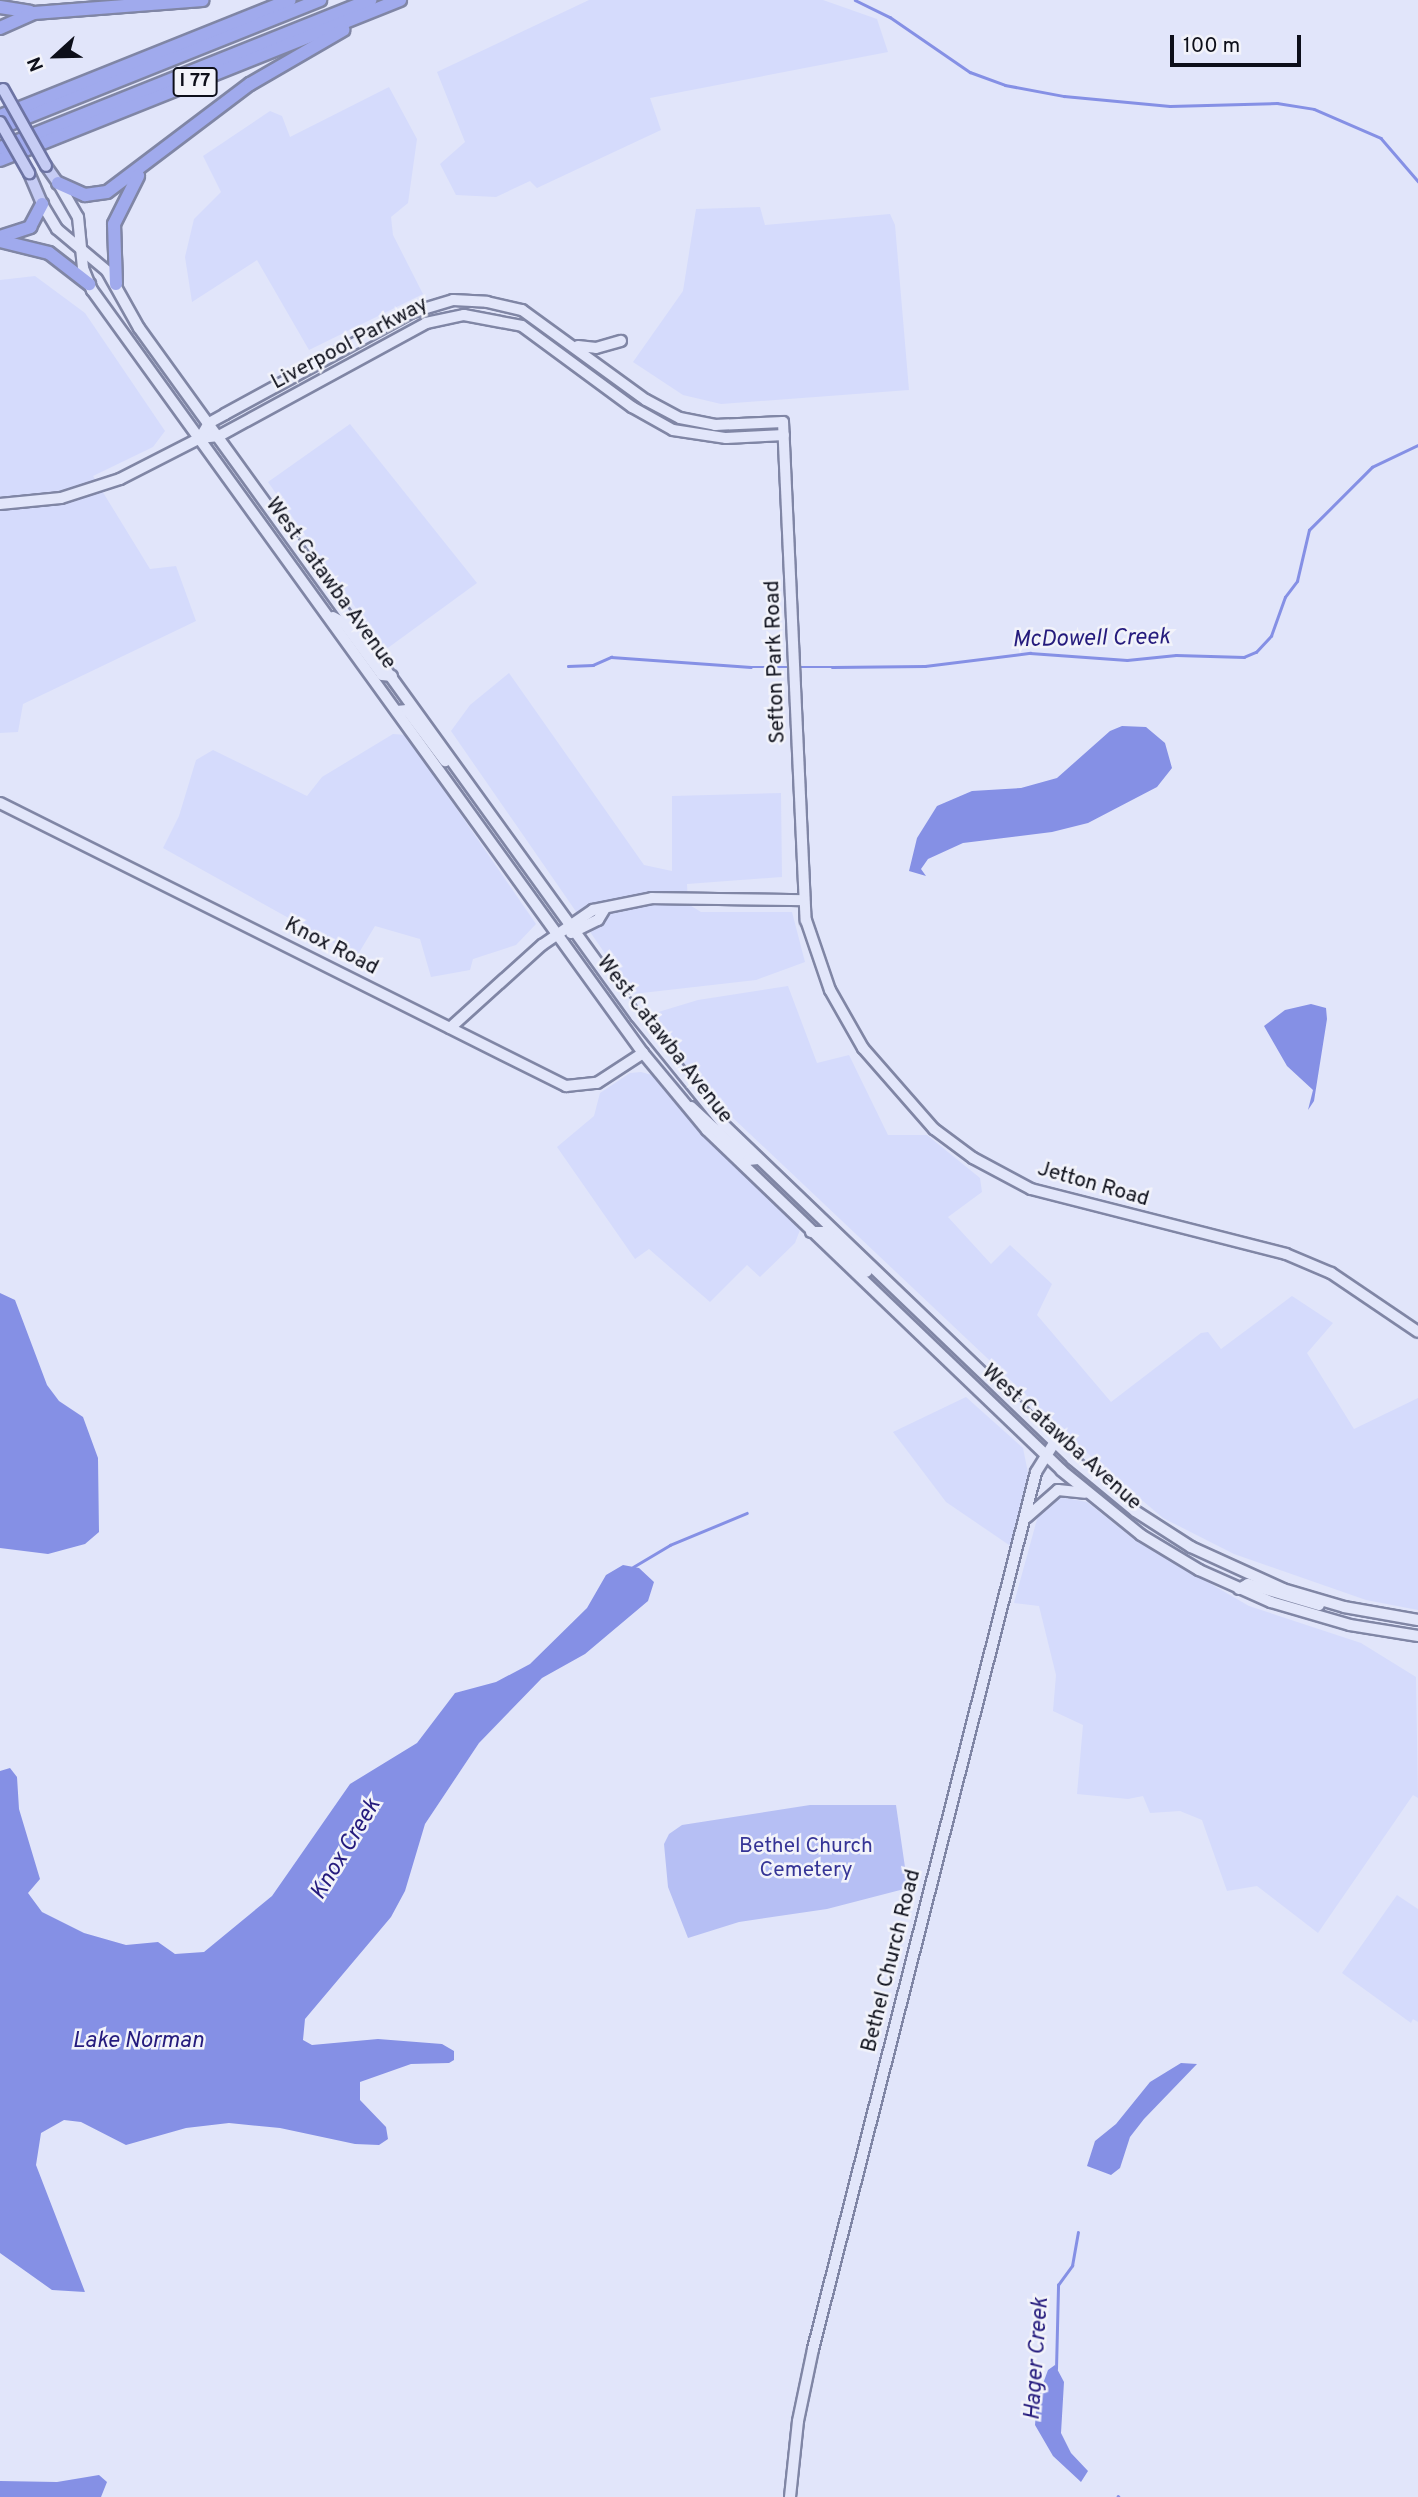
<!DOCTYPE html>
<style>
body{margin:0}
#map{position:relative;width:1418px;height:2497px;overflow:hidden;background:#e1e5fa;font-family:Overpass,sans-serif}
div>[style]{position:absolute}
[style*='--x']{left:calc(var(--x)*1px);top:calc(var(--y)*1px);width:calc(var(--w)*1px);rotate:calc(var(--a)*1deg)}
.built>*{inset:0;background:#d5dbfc}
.green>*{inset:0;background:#b6bff4}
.water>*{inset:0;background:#8590e5}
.stream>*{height:2.5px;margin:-1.25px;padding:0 1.25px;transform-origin:1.25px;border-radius:1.25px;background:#8590e5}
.roads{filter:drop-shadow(2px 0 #8086a5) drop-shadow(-2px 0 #8086a5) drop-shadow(0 2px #8086a5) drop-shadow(0 -2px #8086a5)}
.secondary>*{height:10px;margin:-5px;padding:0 5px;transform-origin:5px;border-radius:5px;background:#e2e6fa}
.primary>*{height:10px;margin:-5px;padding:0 5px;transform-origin:5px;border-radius:5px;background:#c6ccf4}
.highway>*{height:12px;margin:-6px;padding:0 6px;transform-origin:6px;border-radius:6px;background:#a0aaed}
.bridges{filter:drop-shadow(2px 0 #6d74a3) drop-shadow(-2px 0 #6d74a3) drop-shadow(0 2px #6d74a3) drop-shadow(0 -2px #6d74a3)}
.primary-bridge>*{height:10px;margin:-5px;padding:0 5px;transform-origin:5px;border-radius:5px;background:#c6ccf4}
span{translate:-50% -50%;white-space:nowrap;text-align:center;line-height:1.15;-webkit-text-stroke:5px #f2f3fa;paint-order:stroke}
.shield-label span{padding:2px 5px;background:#f2f3fa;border:2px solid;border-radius:5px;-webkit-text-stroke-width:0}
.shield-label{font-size:19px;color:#0d0f1a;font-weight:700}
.street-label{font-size:21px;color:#0d0f1a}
.park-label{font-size:21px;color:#353496}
.water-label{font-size:23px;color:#251b7d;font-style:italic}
.north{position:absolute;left:21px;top:21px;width:70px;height:70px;-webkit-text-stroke:5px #f2f3fa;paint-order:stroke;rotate:248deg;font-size:19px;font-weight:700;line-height:28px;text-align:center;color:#0d0f1a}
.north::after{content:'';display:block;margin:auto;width:24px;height:32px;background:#0d0f1a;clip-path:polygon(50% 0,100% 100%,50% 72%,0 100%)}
.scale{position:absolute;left:1170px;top:35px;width:131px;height:32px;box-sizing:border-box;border:4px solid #0d0f1a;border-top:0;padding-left:9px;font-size:21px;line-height:24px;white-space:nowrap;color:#0d0f1a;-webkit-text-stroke:5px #f2f3fa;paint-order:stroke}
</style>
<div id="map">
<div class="built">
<div style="clip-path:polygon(589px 0,823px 0,877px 19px,888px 52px,650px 98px,661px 130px,537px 188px,530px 181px,496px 197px,456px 195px,440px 164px,465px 142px,437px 72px)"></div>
<div style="clip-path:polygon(389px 87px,417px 139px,408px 203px,391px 217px,393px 235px,423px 294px,309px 350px,257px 260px,192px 302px,185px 257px,194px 219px,221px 192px,203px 156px,270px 111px,282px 116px,290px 137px)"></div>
<div style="clip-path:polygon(760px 207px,765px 225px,890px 214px,895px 225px,909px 390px,721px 404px,683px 395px,633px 362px,683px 291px,696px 209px)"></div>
<div style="clip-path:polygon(35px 276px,85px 313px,165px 431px,153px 447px,93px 476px,150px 569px,176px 566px,196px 621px,23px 704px,18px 732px,0 733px,0 280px)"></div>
<div style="clip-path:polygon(350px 424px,477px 583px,385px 650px,268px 482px)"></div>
<div style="clip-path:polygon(509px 673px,644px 865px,672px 871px,672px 796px,781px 793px,782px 877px,687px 884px,688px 904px,701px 912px,792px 912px,805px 962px,756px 980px,633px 994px,451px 731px,470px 705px)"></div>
<div style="clip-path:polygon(393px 734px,406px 735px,536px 924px,516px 945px,473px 959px,470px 970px,431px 977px,420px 939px,375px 926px,357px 956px,163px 848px,179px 816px,196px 760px,213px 750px,307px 796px,322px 777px)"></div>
<div style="clip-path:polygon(788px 986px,817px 1063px,849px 1055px,888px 1135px,927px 1135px,980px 1178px,982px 1192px,948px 1217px,991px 1264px,1010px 1245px,1052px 1284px,1037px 1315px,1111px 1402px,1201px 1333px,1208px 1332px,1221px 1349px,1292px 1296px,1333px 1323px,1307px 1353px,1354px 1429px,1418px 1398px,1418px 1610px,1366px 1600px,1234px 1554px,1163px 1518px,1097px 1462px,714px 1100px,655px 1026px,655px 1013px,698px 1000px)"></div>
<div style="clip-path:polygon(641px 1072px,652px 1075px,800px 1230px,795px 1243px,760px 1277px,747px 1265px,710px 1302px,649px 1249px,635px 1259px,557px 1147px,594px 1116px,600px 1093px,630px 1073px)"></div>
<div style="clip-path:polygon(966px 1397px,1023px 1448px,1028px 1473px,1012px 1547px,946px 1502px,893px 1432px)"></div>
<div style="clip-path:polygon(1060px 1497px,1087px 1502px,1135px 1540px,1249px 1606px,1361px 1643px,1416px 1677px,1418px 1798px,1413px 1795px,1318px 1933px,1257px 1886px,1227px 1891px,1202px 1820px,1180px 1811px,1150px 1813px,1143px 1796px,1128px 1799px,1077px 1794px,1083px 1725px,1053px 1711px,1056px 1675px,1039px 1606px,1014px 1603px,1039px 1512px)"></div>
<div style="clip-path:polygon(1397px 1895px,1418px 1909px,1418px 2022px,1413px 2019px,1411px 2023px,1342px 1973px)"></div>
</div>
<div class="green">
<div style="clip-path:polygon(810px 1805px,896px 1805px,908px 1888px,827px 1909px,739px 1922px,688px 1938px,668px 1887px,664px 1844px,669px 1834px,682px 1825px)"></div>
</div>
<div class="water">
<div style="clip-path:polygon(1122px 726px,1146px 727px,1165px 743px,1172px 768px,1157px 787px,1088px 823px,1052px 832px,963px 843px,928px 859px,921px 869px,926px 876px,909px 871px,917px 838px,937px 806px,972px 791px,1021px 788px,1057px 778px,1110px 731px)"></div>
<div style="clip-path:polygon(1311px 1004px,1326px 1008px,1327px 1019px,1314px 1101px,1308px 1110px,1313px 1090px,1287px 1066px,1264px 1026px,1285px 1010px)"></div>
<div style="clip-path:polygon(0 1293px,15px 1300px,47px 1385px,59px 1401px,83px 1417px,98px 1458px,99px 1532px,85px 1544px,48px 1554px,0 1548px)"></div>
<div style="clip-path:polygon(623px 1565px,639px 1568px,654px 1582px,648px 1601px,585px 1654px,542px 1678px,479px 1743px,425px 1824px,405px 1891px,391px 1917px,305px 2019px,303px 2040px,312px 2045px,378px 2039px,442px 2044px,454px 2051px,454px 2060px,449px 2063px,411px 2064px,360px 2082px,360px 2100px,386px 2127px,388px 2139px,379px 2145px,355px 2144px,280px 2128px,229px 2123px,186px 2128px,126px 2145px,81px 2122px,64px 2120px,41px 2133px,36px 2165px,85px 2292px,52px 2290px,0 2253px,0 1771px,10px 1768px,17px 1777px,19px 1809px,40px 1879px,28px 1893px,42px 1912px,84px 1933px,126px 1945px,158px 1942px,175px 1954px,204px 1952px,272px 1896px,350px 1784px,417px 1743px,455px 1693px,496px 1682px,530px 1664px,587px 1608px,606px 1575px)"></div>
<div style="clip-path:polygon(1181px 2063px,1197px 2064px,1144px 2119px,1130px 2137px,1120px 2168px,1111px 2175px,1087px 2166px,1095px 2141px,1116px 2124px,1150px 2082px)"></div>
<div style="clip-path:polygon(1055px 2365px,1064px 2382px,1061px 2433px,1071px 2453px,1088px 2471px,1081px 2482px,1053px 2456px,1035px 2425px,1037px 2400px,1048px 2370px)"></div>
<div style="clip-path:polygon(99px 2475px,107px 2482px,101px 2497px,0 2497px,0 2481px,57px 2482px)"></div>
</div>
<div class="stream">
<div style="--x:855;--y:0;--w:39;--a:26"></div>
<div style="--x:890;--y:17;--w:97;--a:34.5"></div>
<div style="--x:970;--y:72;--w:37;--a:20"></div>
<div style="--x:1005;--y:85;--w:60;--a:10.6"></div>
<div style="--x:1064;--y:96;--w:106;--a:5.4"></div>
<div style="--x:1170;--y:106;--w:107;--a:-1.6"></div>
<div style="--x:1277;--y:103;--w:37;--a:9"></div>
<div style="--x:1314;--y:109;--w:73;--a:23.4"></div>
<div style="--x:1381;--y:138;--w:57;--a:49.3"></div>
<div style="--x:568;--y:666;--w:25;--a:-2"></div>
<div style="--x:593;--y:665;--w:20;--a:-24"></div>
<div style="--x:611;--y:657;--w:140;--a:4.1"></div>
<div style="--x:751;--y:667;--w:81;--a:0"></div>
<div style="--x:832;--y:667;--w:93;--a:-0.6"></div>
<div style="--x:925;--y:666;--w:106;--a:-7.1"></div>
<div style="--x:1030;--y:653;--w:97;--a:4.1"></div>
<div style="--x:1127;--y:660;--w:49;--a:-5.8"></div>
<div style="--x:1176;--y:655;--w:68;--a:1.7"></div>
<div style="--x:1244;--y:657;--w:13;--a:-23"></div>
<div style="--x:1256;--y:652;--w:22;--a:-47"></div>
<div style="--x:1271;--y:636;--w:41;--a:-70.3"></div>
<div style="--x:1285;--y:597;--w:20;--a:-53"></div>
<div style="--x:1297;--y:581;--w:52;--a:-76.8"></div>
<div style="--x:1309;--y:530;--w:89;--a:-45"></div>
<div style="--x:1372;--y:467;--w:51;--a:-25.6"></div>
<div style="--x:633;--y:1567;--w:43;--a:-30.7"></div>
<div style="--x:670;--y:1545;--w:83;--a:-22.6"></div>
<div style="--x:1056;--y:2369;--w:84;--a:-88.6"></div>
<div style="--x:1058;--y:2285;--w:24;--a:-54"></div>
<div style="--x:1072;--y:2266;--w:34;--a:-80"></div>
<div style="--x:1118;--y:2496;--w:1;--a:45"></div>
</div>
<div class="roads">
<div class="secondary">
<div style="--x:60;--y:186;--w:36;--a:60"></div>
<div style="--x:78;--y:217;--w:51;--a:84.4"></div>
<div style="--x:83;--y:268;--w:24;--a:68"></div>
<div style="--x:92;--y:290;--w:941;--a:54.17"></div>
<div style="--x:643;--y:1053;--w:100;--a:50.3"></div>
<div style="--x:707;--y:1130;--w:491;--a:43.8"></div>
<div style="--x:1061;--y:1470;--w:103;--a:39.1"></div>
<div style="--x:1141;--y:1535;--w:68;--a:31.1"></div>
<div style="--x:1199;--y:1570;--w:79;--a:24"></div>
<div style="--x:1271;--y:1602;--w:82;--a:16.2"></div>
<div style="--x:1350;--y:1625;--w:69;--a:9.2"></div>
<div style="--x:42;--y:204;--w:29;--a:59"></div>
<div style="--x:57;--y:229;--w:65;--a:40"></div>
<div style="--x:107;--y:271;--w:65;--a:60.7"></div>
<div style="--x:139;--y:328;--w:849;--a:54.16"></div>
<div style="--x:636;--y:1016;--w:139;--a:51.1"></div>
<div style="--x:723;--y:1124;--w:484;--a:43.8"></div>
<div style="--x:1072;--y:1459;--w:82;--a:39.5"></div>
<div style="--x:1135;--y:1511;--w:67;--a:32.7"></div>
<div style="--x:1191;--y:1547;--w:101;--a:24.5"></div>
<div style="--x:1283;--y:1589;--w:64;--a:16.4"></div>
<div style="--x:1344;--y:1607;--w:75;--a:10"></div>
<div style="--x:578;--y:346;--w:18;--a:6"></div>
<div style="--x:596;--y:348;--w:26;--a:-16"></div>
<div style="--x:200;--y:438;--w:19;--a:-6"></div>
<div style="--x:219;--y:436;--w:236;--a:-28.6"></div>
<div style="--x:426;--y:323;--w:39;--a:-12"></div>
<div style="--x:464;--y:315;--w:59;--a:10.7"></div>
<div style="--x:522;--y:326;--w:137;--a:36.4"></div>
<div style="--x:632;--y:407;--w:47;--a:29.3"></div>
<div style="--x:673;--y:430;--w:54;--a:8.6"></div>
<div style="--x:726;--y:438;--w:58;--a:-3"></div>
<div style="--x:0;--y:504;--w:61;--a:-5.6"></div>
<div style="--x:61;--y:498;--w:62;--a:-17.9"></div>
<div style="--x:120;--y:479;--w:90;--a:-27.1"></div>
<div style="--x:200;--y:438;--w:17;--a:-59"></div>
<div style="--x:209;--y:423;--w:18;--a:-29"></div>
<div style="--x:225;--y:414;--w:211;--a:-28.6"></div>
<div style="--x:410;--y:313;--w:45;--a:-16.8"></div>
<div style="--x:453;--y:300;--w:34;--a:3"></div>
<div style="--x:487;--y:302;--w:36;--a:13"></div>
<div style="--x:522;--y:310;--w:153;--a:36"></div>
<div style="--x:646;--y:400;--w:38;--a:28"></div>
<div style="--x:680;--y:418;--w:36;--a:11"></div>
<div style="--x:715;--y:425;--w:68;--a:-2.5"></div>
<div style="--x:783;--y:422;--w:499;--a:87.4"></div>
<div style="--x:806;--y:920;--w:74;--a:71.1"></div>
<div style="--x:830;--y:990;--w:67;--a:60.4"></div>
<div style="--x:863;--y:1048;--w:108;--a:48.8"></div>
<div style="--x:934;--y:1129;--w:49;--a:36.6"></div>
<div style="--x:973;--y:1158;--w:66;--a:28.1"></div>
<div style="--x:1031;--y:1189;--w:263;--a:14.3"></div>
<div style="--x:1286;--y:1254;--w:49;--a:22.9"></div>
<div style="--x:1331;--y:1273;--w:105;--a:34.1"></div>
<div style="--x:333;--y:617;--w:13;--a:29"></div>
<div style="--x:344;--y:623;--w:64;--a:53.8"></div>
<div style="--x:382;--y:675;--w:10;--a:6"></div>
<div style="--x:397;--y:711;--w:10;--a:-6"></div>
<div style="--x:407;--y:710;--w:64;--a:53.3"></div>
<div style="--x:0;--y:803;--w:633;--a:26.57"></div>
<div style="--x:566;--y:1086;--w:31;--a:-6"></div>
<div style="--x:597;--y:1083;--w:55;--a:-33.1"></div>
<div style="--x:571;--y:933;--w:30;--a:-26"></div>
<div style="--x:598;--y:920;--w:12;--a:-59"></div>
<div style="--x:450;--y:1028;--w:124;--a:-42.1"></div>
<div style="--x:542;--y:945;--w:62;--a:-34.5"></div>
<div style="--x:593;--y:910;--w:60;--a:-11.5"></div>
<div style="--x:652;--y:898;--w:151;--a:0.8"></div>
<div style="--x:691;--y:1107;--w:78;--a:42.9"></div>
<div style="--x:748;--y:1160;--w:10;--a:-6"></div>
<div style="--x:811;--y:1232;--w:12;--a:0"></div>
<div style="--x:823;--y:1232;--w:59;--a:42.3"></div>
<div style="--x:1027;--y:1517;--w:41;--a:-41.1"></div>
<div style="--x:1058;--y:1490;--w:27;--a:6"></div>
<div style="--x:1239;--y:1589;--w:10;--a:-29"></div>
<div style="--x:1248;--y:1584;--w:74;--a:16.5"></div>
<div style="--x:790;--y:2497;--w:76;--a:-84"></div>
<div style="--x:798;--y:2421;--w:74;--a:-78.2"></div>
<div style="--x:813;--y:2349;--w:905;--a:-75.73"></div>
<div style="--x:1036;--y:1472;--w:36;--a:-58"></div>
</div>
<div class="primary">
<div style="--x:46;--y:166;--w:21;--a:55"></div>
<div style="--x:29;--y:173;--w:34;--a:67"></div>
</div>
<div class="highway">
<div style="--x:0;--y:7;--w:30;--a:9"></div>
<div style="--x:0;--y:28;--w:37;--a:-24"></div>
<div style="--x:34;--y:13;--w:169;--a:-4.4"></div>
<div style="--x:0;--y:116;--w:312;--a:-21.8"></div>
<div style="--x:0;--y:128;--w:345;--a:-21.8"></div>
<div style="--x:0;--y:148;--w:399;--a:-21.8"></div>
<div style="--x:0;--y:160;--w:431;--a:-21.8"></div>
<div style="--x:58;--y:183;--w:30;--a:24"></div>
<div style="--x:85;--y:195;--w:22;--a:-8"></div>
<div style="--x:107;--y:192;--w:179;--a:-37.1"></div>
<div style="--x:250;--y:84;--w:108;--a:-30.1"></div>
<div style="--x:0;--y:237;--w:32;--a:-18"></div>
<div style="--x:30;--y:227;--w:26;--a:-62"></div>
<div style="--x:0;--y:241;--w:50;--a:13.8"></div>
<div style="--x:49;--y:253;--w:51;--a:37.8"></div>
<div style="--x:116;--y:284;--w:60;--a:-91.9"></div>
<div style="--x:114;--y:224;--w:54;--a:-63.4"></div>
</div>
</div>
<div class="bridges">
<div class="primary-bridge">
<div style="--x:3;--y:89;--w:88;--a:60.8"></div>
<div style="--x:0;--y:122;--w:59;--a:60.4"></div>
</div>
</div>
<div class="shield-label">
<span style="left:195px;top:82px">I 77</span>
</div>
<div class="street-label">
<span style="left:350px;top:344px;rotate:-28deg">Liverpool Parkway</span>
<span style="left:330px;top:584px;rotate:54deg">West Catawba Avenue</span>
<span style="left:776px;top:662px;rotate:-92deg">Sefton Park Road</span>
<span style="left:331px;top:947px;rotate:27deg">Knox Road</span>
<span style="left:664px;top:1040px;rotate:52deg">West Catawba Avenue</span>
<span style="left:1093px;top:1185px;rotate:16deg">Jetton Road</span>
<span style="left:1061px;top:1438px;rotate:42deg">West Catawba Avenue</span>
<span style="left:892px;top:1961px;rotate:-76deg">Bethel Church Road</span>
</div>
<div class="park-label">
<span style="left:806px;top:1859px">Bethel Church<br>Cemetery</span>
</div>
<div class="water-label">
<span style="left:1091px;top:640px;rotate:-1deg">McDowell Creek</span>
<span style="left:347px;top:1850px;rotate:-59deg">Knox Creek</span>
<span style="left:138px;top:2042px">Lake Norman</span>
<span style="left:1038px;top:2359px;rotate:-86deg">Hager Creek</span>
</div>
<div class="north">N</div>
<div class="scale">100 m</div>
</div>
